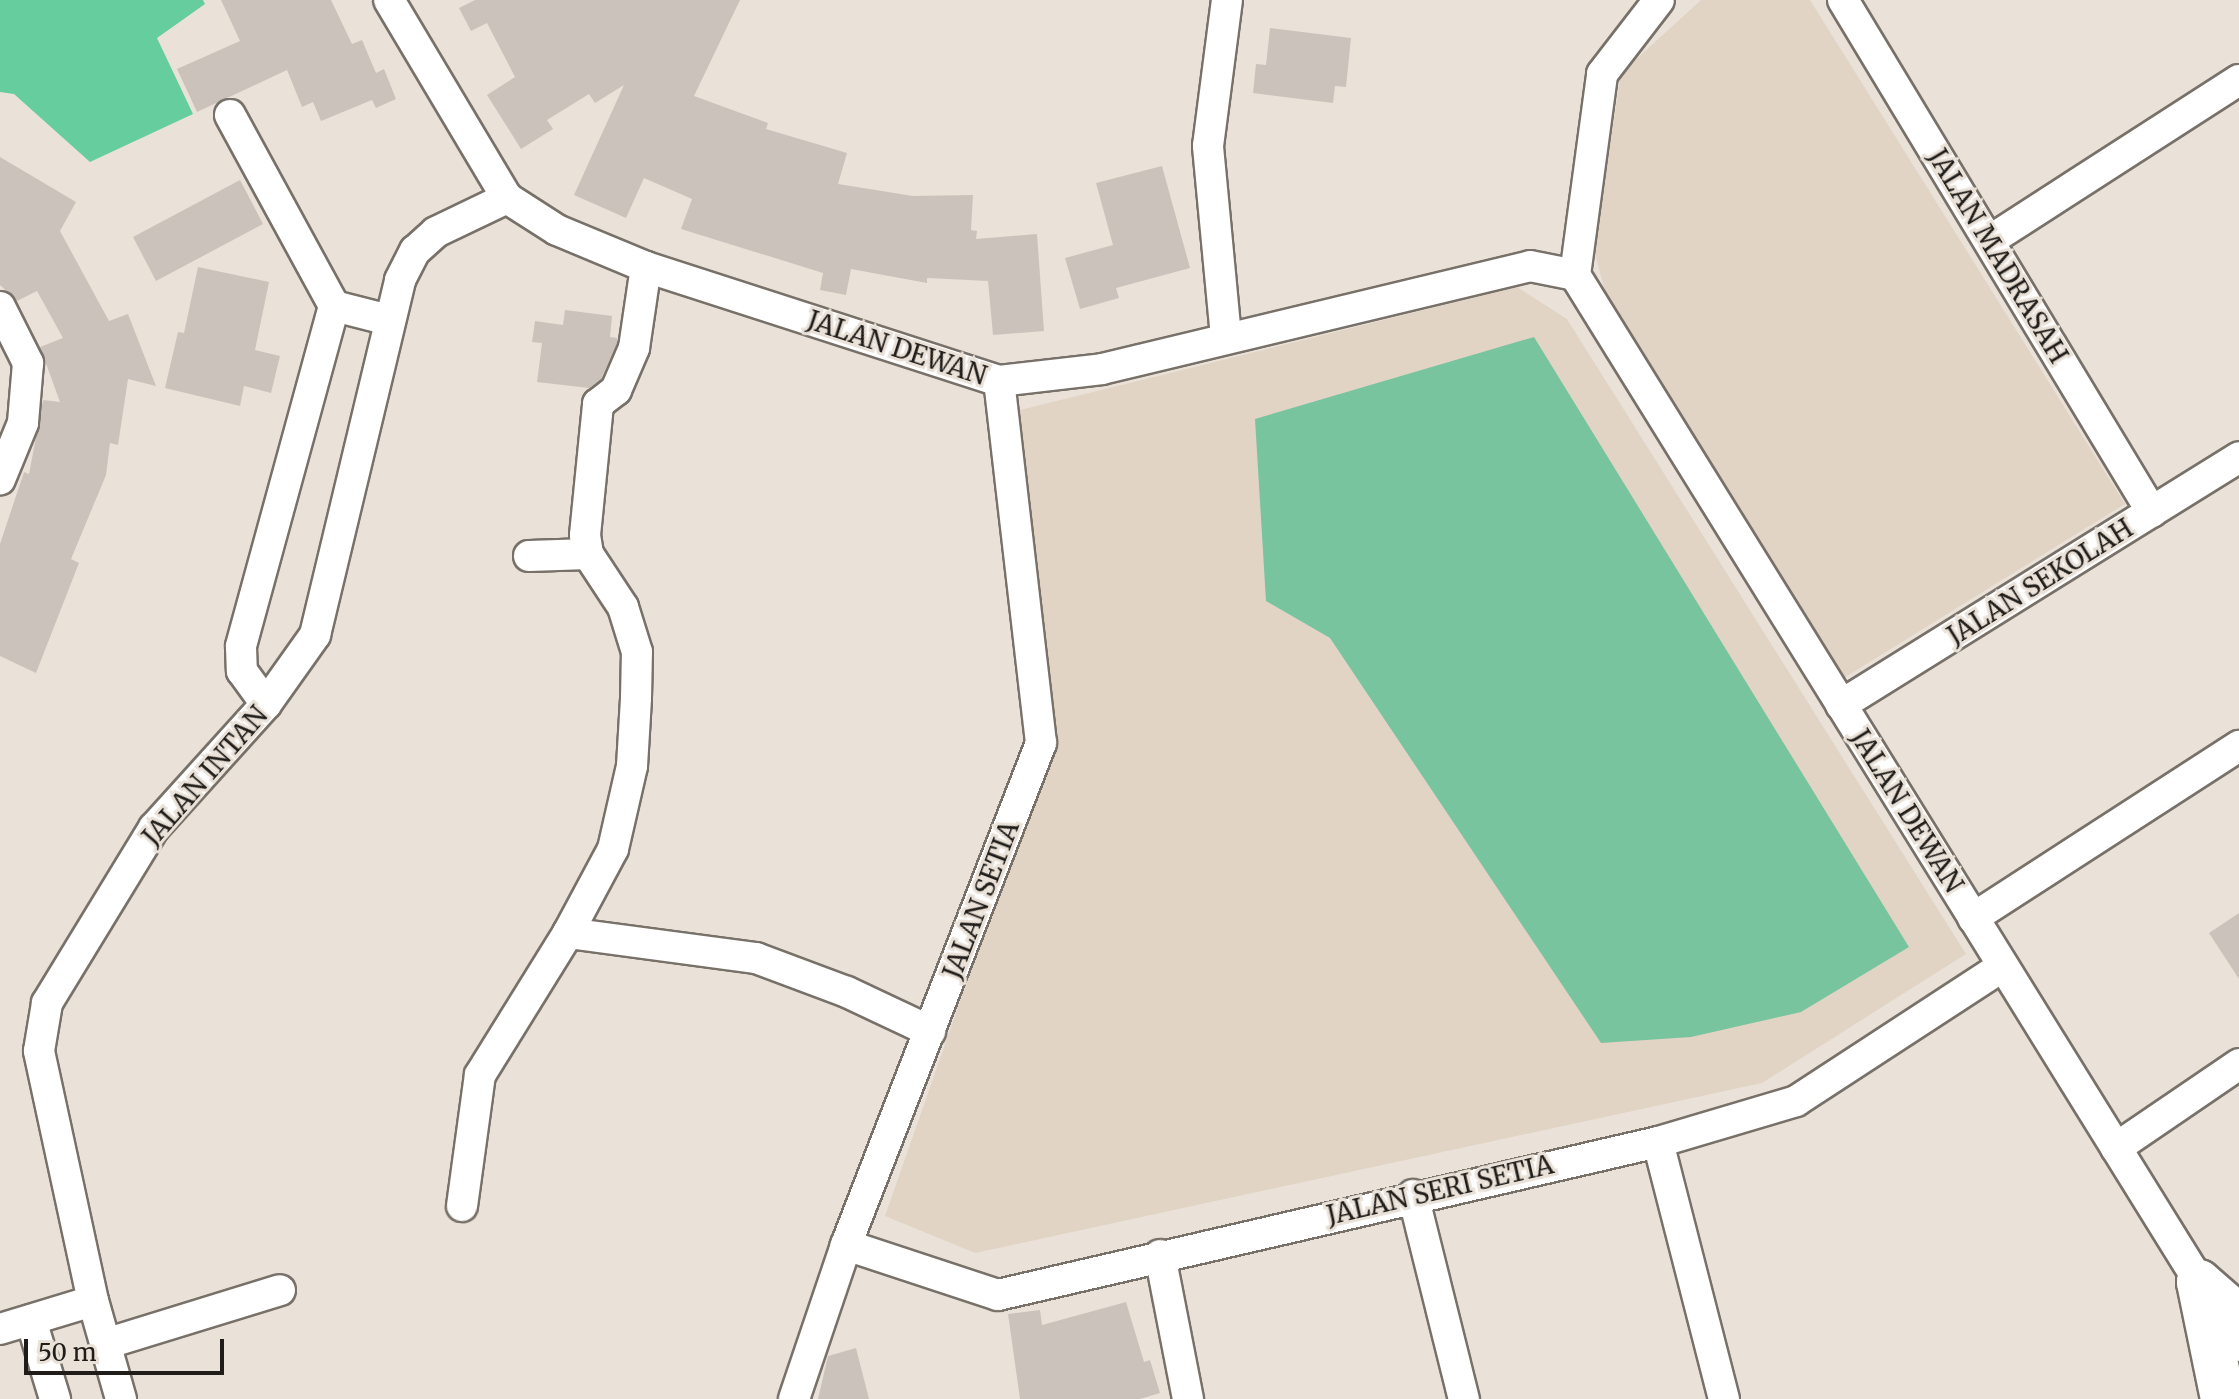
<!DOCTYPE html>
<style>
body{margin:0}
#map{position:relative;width:2239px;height:1399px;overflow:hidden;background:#eae2d9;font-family:Merriweather,serif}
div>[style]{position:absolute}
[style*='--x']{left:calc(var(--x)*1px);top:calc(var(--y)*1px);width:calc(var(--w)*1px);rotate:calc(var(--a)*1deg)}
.built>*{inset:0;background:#e1d4c5}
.green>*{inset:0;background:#78c49f}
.forest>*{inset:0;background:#66cd9e}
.building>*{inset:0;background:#cbc3bb}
.roads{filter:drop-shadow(2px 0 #787169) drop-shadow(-2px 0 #787169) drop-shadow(0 2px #787169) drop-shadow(0 -2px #787169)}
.street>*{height:30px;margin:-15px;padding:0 15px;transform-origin:15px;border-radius:15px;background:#fff}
.primary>*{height:44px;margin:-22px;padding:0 22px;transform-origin:22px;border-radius:22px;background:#fff}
span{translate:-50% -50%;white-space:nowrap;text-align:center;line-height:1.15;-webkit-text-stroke:6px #eae2d9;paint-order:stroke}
.street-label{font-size:26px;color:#1f1c19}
.scale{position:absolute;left:24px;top:1339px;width:200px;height:36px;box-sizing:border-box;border:4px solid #1f1c19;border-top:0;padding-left:10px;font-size:24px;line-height:28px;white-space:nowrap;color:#1f1c19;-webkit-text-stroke:6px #eae2d9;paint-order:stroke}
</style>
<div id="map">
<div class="built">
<div style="clip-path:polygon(1701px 0,1810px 0,2125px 504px,1844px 678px,1609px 306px,1594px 250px,1621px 73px)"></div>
<div style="clip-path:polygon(1517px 287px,1567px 319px,1966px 954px,1762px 1083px,975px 1253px,885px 1216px,1050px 744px,1012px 412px)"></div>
</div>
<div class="green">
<div style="clip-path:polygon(1534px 337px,1909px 947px,1801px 1012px,1691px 1037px,1601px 1043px,1330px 638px,1266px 601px,1255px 419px)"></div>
</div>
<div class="forest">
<div style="clip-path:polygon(0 0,203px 0,205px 4px,157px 38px,193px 114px,90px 162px,14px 94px,0 92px)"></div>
</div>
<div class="building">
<div style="clip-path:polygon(221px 0,331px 0,352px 44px,362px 40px,376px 73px,384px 69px,396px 99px,376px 108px,372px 100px,321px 121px,313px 102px,302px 107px,287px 70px,197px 112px,177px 69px,240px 41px)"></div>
<div style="clip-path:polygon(475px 0,740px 0,694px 96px,768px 123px,766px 129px,847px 153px,838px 184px,913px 196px,973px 195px,971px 230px,977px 231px,976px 239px,1037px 234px,1044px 331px,993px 335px,988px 281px,927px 278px,927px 283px,851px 269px,846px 295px,820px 290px,823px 273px,681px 229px,692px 199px,644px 178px,626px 218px,574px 195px,624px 85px,595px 103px,589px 94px,547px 120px,553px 129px,521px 149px,487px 95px,515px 77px,487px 23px,471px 31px,459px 8px)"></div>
<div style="clip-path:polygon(1270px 28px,1351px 38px,1346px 87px,1335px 86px,1333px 103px,1253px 93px,1256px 64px,1266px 65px)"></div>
<div style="clip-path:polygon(0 157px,76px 202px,60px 231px,109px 321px,128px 314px,156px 386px,128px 379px,118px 445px,110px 443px,106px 475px,71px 559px,79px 563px,36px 673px,0 656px,0 544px,24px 472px,29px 474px,43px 400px,60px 402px,40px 347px,63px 338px,37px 291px,17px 301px,0 285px)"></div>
<div style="clip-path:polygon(1162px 166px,1190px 268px,1116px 288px,1119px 298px,1080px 309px,1065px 258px,1113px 245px,1096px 183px)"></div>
<div style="clip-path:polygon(240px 180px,263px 224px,156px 281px,133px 237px)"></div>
<div style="clip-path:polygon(198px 267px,269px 282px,255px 350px,280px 356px,271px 393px,244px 386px,240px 406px,165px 388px,178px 332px,184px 333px)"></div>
<div style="clip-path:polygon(565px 310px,612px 316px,610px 337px,617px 338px,617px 343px,601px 379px,589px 388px,537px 382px,542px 343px,532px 342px,535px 321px,563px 325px)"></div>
<div style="clip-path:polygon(2239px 913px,2239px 979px,2209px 933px)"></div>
<div style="clip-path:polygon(1126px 1302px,1144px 1362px,1150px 1360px,1160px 1393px,1140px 1399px,1020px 1399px,1008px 1314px,1040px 1310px,1042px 1325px)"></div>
<div style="clip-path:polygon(856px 1348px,869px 1399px,818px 1399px,828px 1356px)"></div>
</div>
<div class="roads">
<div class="street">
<div style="--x:389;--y:0;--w:230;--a:59.2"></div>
<div style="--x:507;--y:198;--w:59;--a:32.6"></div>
<div style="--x:557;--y:230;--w:96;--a:22.6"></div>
<div style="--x:646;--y:267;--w:371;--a:17.9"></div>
<div style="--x:999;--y:381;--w:104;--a:-6.6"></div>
<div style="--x:1102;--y:369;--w:440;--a:-13.5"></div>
<div style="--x:1530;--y:266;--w:46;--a:11.3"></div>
<div style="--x:1575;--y:275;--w:1260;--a:58.2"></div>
<div style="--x:1843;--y:0;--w:598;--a:58.89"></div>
<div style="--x:230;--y:115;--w:217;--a:61.4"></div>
<div style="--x:334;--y:306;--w:353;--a:105.3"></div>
<div style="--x:241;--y:647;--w:24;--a:88"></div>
<div style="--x:242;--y:671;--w:41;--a:54"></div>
<div style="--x:1989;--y:241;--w:297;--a:-32.8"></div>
<div style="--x:1575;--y:275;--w:203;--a:-82.3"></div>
<div style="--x:1602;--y:74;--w:93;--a:-52.4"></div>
<div style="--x:334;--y:306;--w:57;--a:14.3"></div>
<div style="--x:0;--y:307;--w:63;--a:63.4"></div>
<div style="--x:28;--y:363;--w:60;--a:94.8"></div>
<div style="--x:23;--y:423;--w:61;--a:112.3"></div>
<div style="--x:1226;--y:337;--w:192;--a:-95.4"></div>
<div style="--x:1208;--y:146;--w:147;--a:-82.6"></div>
<div style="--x:529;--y:556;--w:59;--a:-1.9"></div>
<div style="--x:588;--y:554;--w:19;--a:-99"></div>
<div style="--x:585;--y:535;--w:132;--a:-84.3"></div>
<div style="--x:598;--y:404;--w:23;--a:-38"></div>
<div style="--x:616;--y:390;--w:46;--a:-66.8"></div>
<div style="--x:634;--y:348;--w:82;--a:-81.6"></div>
<div style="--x:1841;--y:705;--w:469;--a:-31.9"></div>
<div style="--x:1973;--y:918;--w:317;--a:-32.9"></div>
<div style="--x:568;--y:933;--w:95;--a:-61.8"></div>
<div style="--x:613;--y:849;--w:85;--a:-77.1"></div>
<div style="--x:632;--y:766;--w:68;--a:-86.6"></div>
<div style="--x:636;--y:698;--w:46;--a:-88.8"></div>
<div style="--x:637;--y:652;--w:47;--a:-107.3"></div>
<div style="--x:623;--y:607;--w:64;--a:-123.4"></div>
<div style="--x:1658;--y:1142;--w:265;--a:75.6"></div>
<div style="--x:2116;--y:1148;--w:149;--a:-34.3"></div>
<div style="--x:1413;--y:1195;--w:210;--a:76"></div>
<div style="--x:462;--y:1206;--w:132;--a:-82.2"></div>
<div style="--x:480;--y:1075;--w:167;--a:-58.2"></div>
<div style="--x:568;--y:933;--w:190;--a:7.6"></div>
<div style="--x:756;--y:958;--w:97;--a:20.5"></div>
<div style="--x:847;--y:992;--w:92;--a:25.2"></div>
<div style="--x:846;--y:1245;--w:160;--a:18.2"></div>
<div style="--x:998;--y:1295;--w:678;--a:-13.05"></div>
<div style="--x:1658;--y:1142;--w:144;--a:-16.5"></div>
<div style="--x:1796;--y:1101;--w:247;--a:-33.1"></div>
<div style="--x:1160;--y:1255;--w:147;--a:79"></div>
<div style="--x:31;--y:1320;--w:83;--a:73.1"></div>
<div style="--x:0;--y:1329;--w:97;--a:-16.8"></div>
<div style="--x:105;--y:1344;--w:183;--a:-17.1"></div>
<div style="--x:121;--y:1399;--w:102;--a:-105.9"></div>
<div style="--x:93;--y:1301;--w:256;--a:-102.2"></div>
<div style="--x:39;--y:1051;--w:49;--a:-80.5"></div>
<div style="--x:47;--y:1003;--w:205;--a:-58.6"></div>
<div style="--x:154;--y:828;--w:167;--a:-47.9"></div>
<div style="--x:266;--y:704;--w:85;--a:-54.6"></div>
<div style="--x:315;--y:635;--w:365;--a:-76.5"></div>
<div style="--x:400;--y:280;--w:33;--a:-63"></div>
<div style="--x:415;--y:251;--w:28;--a:-42"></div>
<div style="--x:436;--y:232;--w:79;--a:-25.6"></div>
<div style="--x:794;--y:1399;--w:163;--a:-71.3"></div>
<div style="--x:846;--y:1245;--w:539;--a:-68.77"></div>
<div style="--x:1041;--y:743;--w:364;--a:-96.6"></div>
</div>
<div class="primary">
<div style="--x:2199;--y:1282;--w:119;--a:78.4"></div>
<div style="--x:2199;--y:1282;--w:53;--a:41.2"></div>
</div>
</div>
<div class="street-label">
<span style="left:1998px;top:256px;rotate:59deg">JALAN MADRASAH</span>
<span style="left:897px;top:348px;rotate:18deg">JALAN DEWAN</span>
<span style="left:2040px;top:582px;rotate:-32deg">JALAN SEKOLAH</span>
<span style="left:205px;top:776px;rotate:-49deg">JALAN INTAN</span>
<span style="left:1907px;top:811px;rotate:58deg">JALAN DEWAN</span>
<span style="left:981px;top:900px;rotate:-69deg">JALAN SETIA</span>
<span style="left:1440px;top:1190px;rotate:-13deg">JALAN SERI SETIA</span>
</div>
<div class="scale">50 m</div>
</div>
